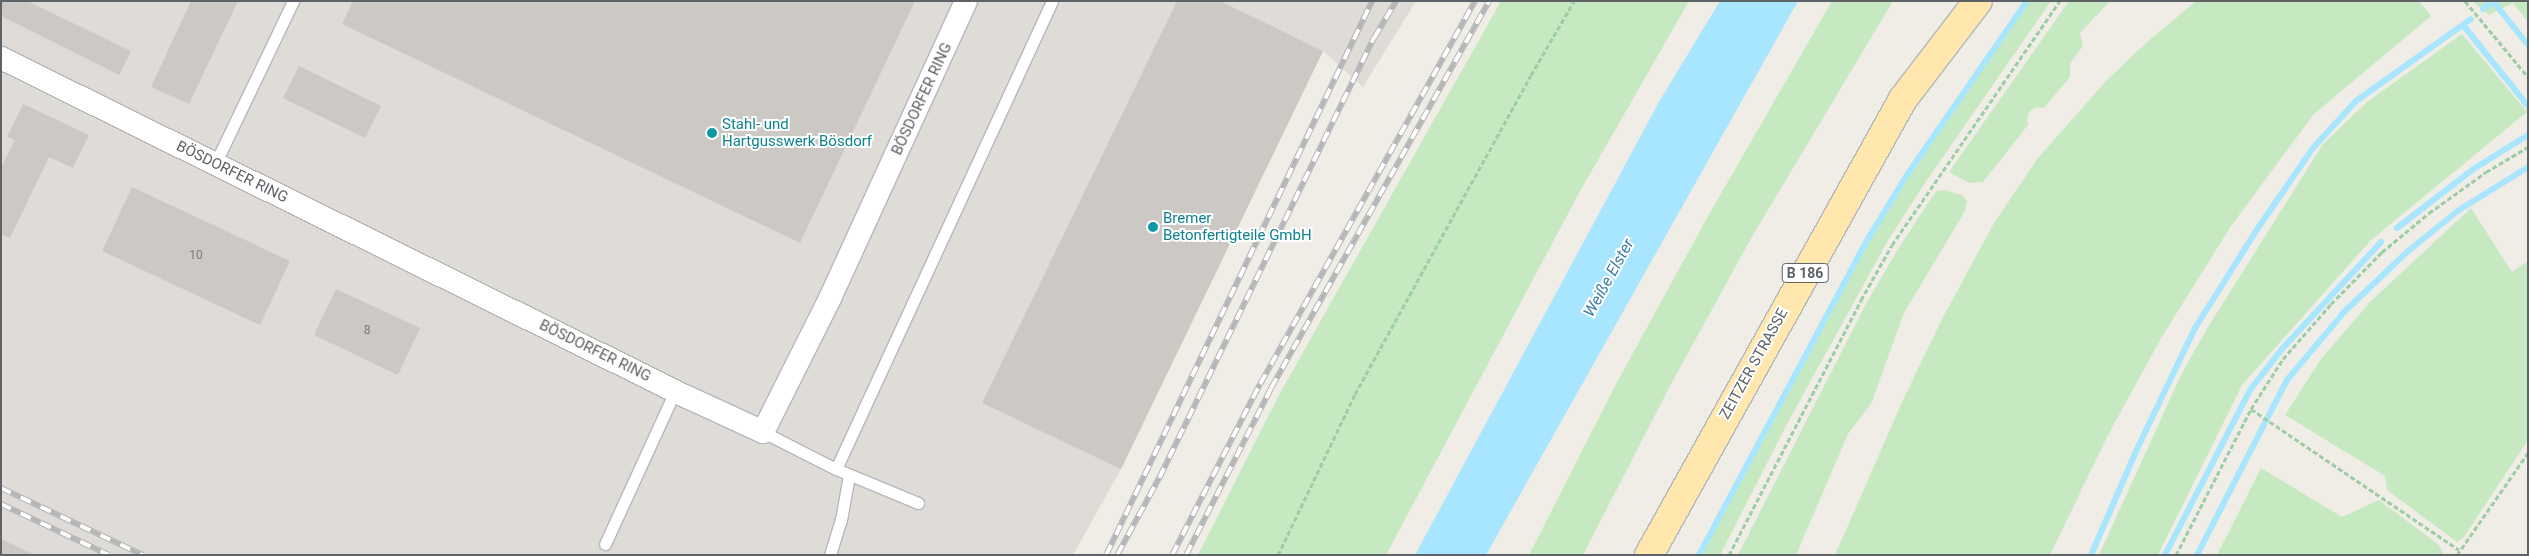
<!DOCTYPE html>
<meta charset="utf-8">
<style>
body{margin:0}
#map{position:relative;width:2529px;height:556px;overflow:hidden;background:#f0ede6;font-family:Roboto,sans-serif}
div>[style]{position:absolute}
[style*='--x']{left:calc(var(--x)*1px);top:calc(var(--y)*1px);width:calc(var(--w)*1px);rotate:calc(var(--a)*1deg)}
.industrial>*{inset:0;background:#dfdcd8}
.green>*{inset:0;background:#c7e9c2}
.water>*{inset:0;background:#a8e5ff}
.stream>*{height:6px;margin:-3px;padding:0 3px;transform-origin:3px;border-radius:3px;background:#a8e5ff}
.building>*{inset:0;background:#ccc8c3}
.path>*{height:3px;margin-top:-1.5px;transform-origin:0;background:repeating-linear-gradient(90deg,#9ccda4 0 5px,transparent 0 7.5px)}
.roads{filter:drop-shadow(1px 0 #b4b8bb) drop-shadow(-1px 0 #b4b8bb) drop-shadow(0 1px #b4b8bb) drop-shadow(0 -1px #b4b8bb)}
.lane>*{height:11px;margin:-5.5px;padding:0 5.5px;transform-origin:5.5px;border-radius:5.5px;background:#fff}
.street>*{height:22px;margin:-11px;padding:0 11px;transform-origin:11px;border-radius:11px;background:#fff}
.primary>*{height:28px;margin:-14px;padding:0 14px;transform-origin:14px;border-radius:14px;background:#ffe7ad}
.rail>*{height:5.5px;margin-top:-2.75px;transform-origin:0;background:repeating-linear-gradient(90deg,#fff 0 11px,#b5b6b7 0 22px);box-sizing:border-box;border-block:1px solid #b5b6b7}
.dots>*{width:14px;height:14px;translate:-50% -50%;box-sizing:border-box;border:2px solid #fff;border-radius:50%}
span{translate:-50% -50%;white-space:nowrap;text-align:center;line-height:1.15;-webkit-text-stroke:4px #fff;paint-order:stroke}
.number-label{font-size:12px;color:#7a7c7e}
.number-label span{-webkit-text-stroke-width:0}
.shield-label span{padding:1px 4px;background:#fff;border:1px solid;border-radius:4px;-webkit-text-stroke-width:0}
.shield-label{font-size:14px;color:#5e6367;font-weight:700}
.street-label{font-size:15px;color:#5e6367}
.culture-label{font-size:15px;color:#0d838f}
.left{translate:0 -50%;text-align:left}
.water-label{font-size:16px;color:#3a7ca4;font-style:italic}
.frame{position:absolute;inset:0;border:2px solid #5e6367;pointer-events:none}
</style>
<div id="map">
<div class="industrial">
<div style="clip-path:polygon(1px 1px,1416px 1px,1363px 87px,1323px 51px,1121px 469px,1073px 555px,1px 555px)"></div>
</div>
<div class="green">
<div style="clip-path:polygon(1501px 1px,1689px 1px,1579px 193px,1386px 555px,1198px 555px,1280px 393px)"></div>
<div style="clip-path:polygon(1832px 1px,1893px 1px,1753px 235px,1671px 384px,1583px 555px,1529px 555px,1616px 384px,1707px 218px)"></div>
<div style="clip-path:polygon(2027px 1px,2051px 1px,1925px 183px,1887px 242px,1786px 426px,1720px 555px,1699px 555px,1869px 237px,1907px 175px)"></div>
<div style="clip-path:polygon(2069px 1px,2110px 1px,2080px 33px,2083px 46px,2070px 64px,2070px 77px,2044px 108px,2037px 107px,2030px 111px,2027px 118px,2028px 125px,1983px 182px,1969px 183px,1949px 172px)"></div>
<div style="clip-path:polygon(2196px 1px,2419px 1px,2431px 16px,2314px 114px,2231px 226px,2160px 340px,2107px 437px,2050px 555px,1835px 555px,1903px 400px,1941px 321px,1994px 223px,2038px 158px,2105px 82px,2146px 43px)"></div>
<div style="clip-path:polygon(2472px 1px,2528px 1px,2528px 22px,2513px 3px,2489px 15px)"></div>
<div style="clip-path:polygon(2462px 34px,2527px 112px,2371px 240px,2242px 385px,2158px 555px,2099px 555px,2181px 375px,2208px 327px,2323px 144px,2367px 102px)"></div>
<div style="clip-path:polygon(1944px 190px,1962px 195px,1967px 201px,1965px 211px,1904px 313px,1871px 404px,1848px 434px,1796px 555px,1738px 555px,1866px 304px,1898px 249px,1936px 191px)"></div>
<div style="clip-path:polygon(2471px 208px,2512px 272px,2528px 261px,2528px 440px,2464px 537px,2457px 542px,2387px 490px,2385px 476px,2285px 415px,2321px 359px,2371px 301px)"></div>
<div style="clip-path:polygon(2261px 468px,2342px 517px,2379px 500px,2439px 545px,2444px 555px,2217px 555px)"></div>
</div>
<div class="water">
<div style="clip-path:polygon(1720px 1px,1798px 1px,1486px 555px,1415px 555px,1659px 102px)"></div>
</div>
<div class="stream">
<div style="--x:2493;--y:1;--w:56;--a:51.5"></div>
<div style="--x:2483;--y:9;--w:13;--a:-39"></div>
<div style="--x:2463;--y:25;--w:104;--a:51.3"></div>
<div style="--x:2397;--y:228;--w:98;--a:-37.6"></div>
<div style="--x:2475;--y:168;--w:62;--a:-31.9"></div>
<div style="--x:1699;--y:555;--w:361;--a:-61.9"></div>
<div style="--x:1869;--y:237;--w:73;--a:-58.5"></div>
<div style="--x:1907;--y:175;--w:211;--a:-55.4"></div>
<div style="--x:2091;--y:555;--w:118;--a:-66.5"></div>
<div style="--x:2138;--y:447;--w:132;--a:-64.4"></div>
<div style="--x:2195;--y:328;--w:118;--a:-57.8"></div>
<div style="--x:2258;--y:228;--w:97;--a:-55.5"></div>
<div style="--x:2313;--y:148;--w:64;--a:-47.5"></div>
<div style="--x:2356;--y:101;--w:141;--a:-35.5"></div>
<div style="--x:2165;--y:555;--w:186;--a:-62.7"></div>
<div style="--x:2250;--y:390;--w:52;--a:-52"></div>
<div style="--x:2282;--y:349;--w:146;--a:-47.2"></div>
<div style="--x:2197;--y:555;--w:197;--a:-62.8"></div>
<div style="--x:2287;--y:380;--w:89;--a:-50"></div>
<div style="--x:2344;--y:312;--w:88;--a:-43.6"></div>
<div style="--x:2408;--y:251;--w:65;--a:-38.8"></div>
<div style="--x:2459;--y:210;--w:81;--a:-31.9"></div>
</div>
<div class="building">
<div style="clip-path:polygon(1px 1px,27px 1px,131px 51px,119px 75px,1px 16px)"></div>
<div style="clip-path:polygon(191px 1px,238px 1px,189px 104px,151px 87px)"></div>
<div style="clip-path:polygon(353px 1px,915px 1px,800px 243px,342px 24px)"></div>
<div style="clip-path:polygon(1177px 1px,1220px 1px,1323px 51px,1121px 469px,982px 403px)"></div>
<div style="clip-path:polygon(299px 66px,381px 106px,365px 138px,283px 98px)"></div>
<div style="clip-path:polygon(23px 104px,89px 135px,73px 168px,49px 157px,10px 238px,1px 234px,1px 168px,15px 140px,7px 137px)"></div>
<div style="clip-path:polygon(132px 187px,290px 261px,260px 325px,102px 251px)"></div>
<div style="clip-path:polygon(336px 289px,420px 328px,398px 375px,314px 335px)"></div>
<div style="clip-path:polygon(1px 539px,35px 555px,1px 555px)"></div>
</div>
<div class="path">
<div style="--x:2465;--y:1;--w:99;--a:50.3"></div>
<div style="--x:2251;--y:409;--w:251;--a:34.1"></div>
<div style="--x:1278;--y:555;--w:178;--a:-64.4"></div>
<div style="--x:1355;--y:394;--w:364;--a:-61.1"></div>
<div style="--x:1531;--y:75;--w:86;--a:-59.8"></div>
<div style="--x:1729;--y:555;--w:287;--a:-62.6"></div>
<div style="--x:1861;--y:300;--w:63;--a:-60.6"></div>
<div style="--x:1892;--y:245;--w:296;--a:-55.5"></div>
<div style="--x:2176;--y:555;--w:164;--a:-62.8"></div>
<div style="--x:2251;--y:409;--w:59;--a:-57.4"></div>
<div style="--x:2283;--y:359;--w:73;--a:-48.9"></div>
<div style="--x:2331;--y:304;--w:73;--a:-45.6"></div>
<div style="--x:2382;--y:252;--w:61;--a:-39.7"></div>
<div style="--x:2429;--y:213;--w:70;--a:-35.7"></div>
<div style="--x:2486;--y:172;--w:49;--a:-30.8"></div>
<div style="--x:2457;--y:555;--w:124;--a:-55.2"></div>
</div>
<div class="roads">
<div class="lane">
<div style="--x:215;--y:164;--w:181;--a:-64.4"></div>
<div style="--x:763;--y:432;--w:82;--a:26.9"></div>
<div style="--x:836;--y:469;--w:515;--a:-65.22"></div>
<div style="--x:836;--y:469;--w:89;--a:22.5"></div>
<div style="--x:605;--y:544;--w:168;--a:-65.4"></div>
<div style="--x:830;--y:555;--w:37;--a:-73"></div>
<div style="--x:841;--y:520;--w:46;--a:-79.9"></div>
</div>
<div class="street">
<div style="--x:1;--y:58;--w:763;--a:26.3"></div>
<div style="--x:685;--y:396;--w:86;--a:24.8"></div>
<div style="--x:763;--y:432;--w:152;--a:-63.4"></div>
<div style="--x:831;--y:296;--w:324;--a:-65.4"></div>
</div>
<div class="primary">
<div style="--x:1649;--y:555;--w:522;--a:-60.88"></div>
<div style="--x:1903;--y:99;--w:123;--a:-52.6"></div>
</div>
</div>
<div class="rail">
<div style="--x:1;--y:488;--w:157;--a:25.3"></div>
<div style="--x:1;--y:504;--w:119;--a:25.3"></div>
<div style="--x:1106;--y:555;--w:615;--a:-64.35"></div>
<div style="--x:1117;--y:555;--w:88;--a:-61.4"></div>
<div style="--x:1159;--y:478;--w:490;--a:-64"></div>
<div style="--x:1374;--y:38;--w:43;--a:-59.3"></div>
<div style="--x:1172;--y:555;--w:192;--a:-62.8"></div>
<div style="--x:1260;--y:384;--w:439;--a:-60.7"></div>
<div style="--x:1186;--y:555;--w:187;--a:-63"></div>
<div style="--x:1271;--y:388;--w:444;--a:-60.6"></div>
</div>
<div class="dots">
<div style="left:712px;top:133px;background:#0f9aa8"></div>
<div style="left:1153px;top:227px;background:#0f9aa8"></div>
</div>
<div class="number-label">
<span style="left:196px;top:256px">10</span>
<span style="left:367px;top:331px">8</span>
</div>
<div class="shield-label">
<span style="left:1805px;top:273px">B 186</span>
</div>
<div class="street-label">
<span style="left:922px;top:99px;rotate:-65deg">BÖSDORFER RING</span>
<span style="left:232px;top:172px;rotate:26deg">BÖSDORFER RING</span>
<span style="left:595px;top:351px;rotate:26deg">BÖSDORFER RING</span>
<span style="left:1754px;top:364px;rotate:-61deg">ZEITZER STRASSE</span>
</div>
<div class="culture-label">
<span class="left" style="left:722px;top:133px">Stahl- und<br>Hartgusswerk Bösdorf</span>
<span class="left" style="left:1163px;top:227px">Bremer<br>Betonfertigteile GmbH</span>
</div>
<div class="water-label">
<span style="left:1609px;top:278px;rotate:-61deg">Weiße Elster</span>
</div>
<div class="frame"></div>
</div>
